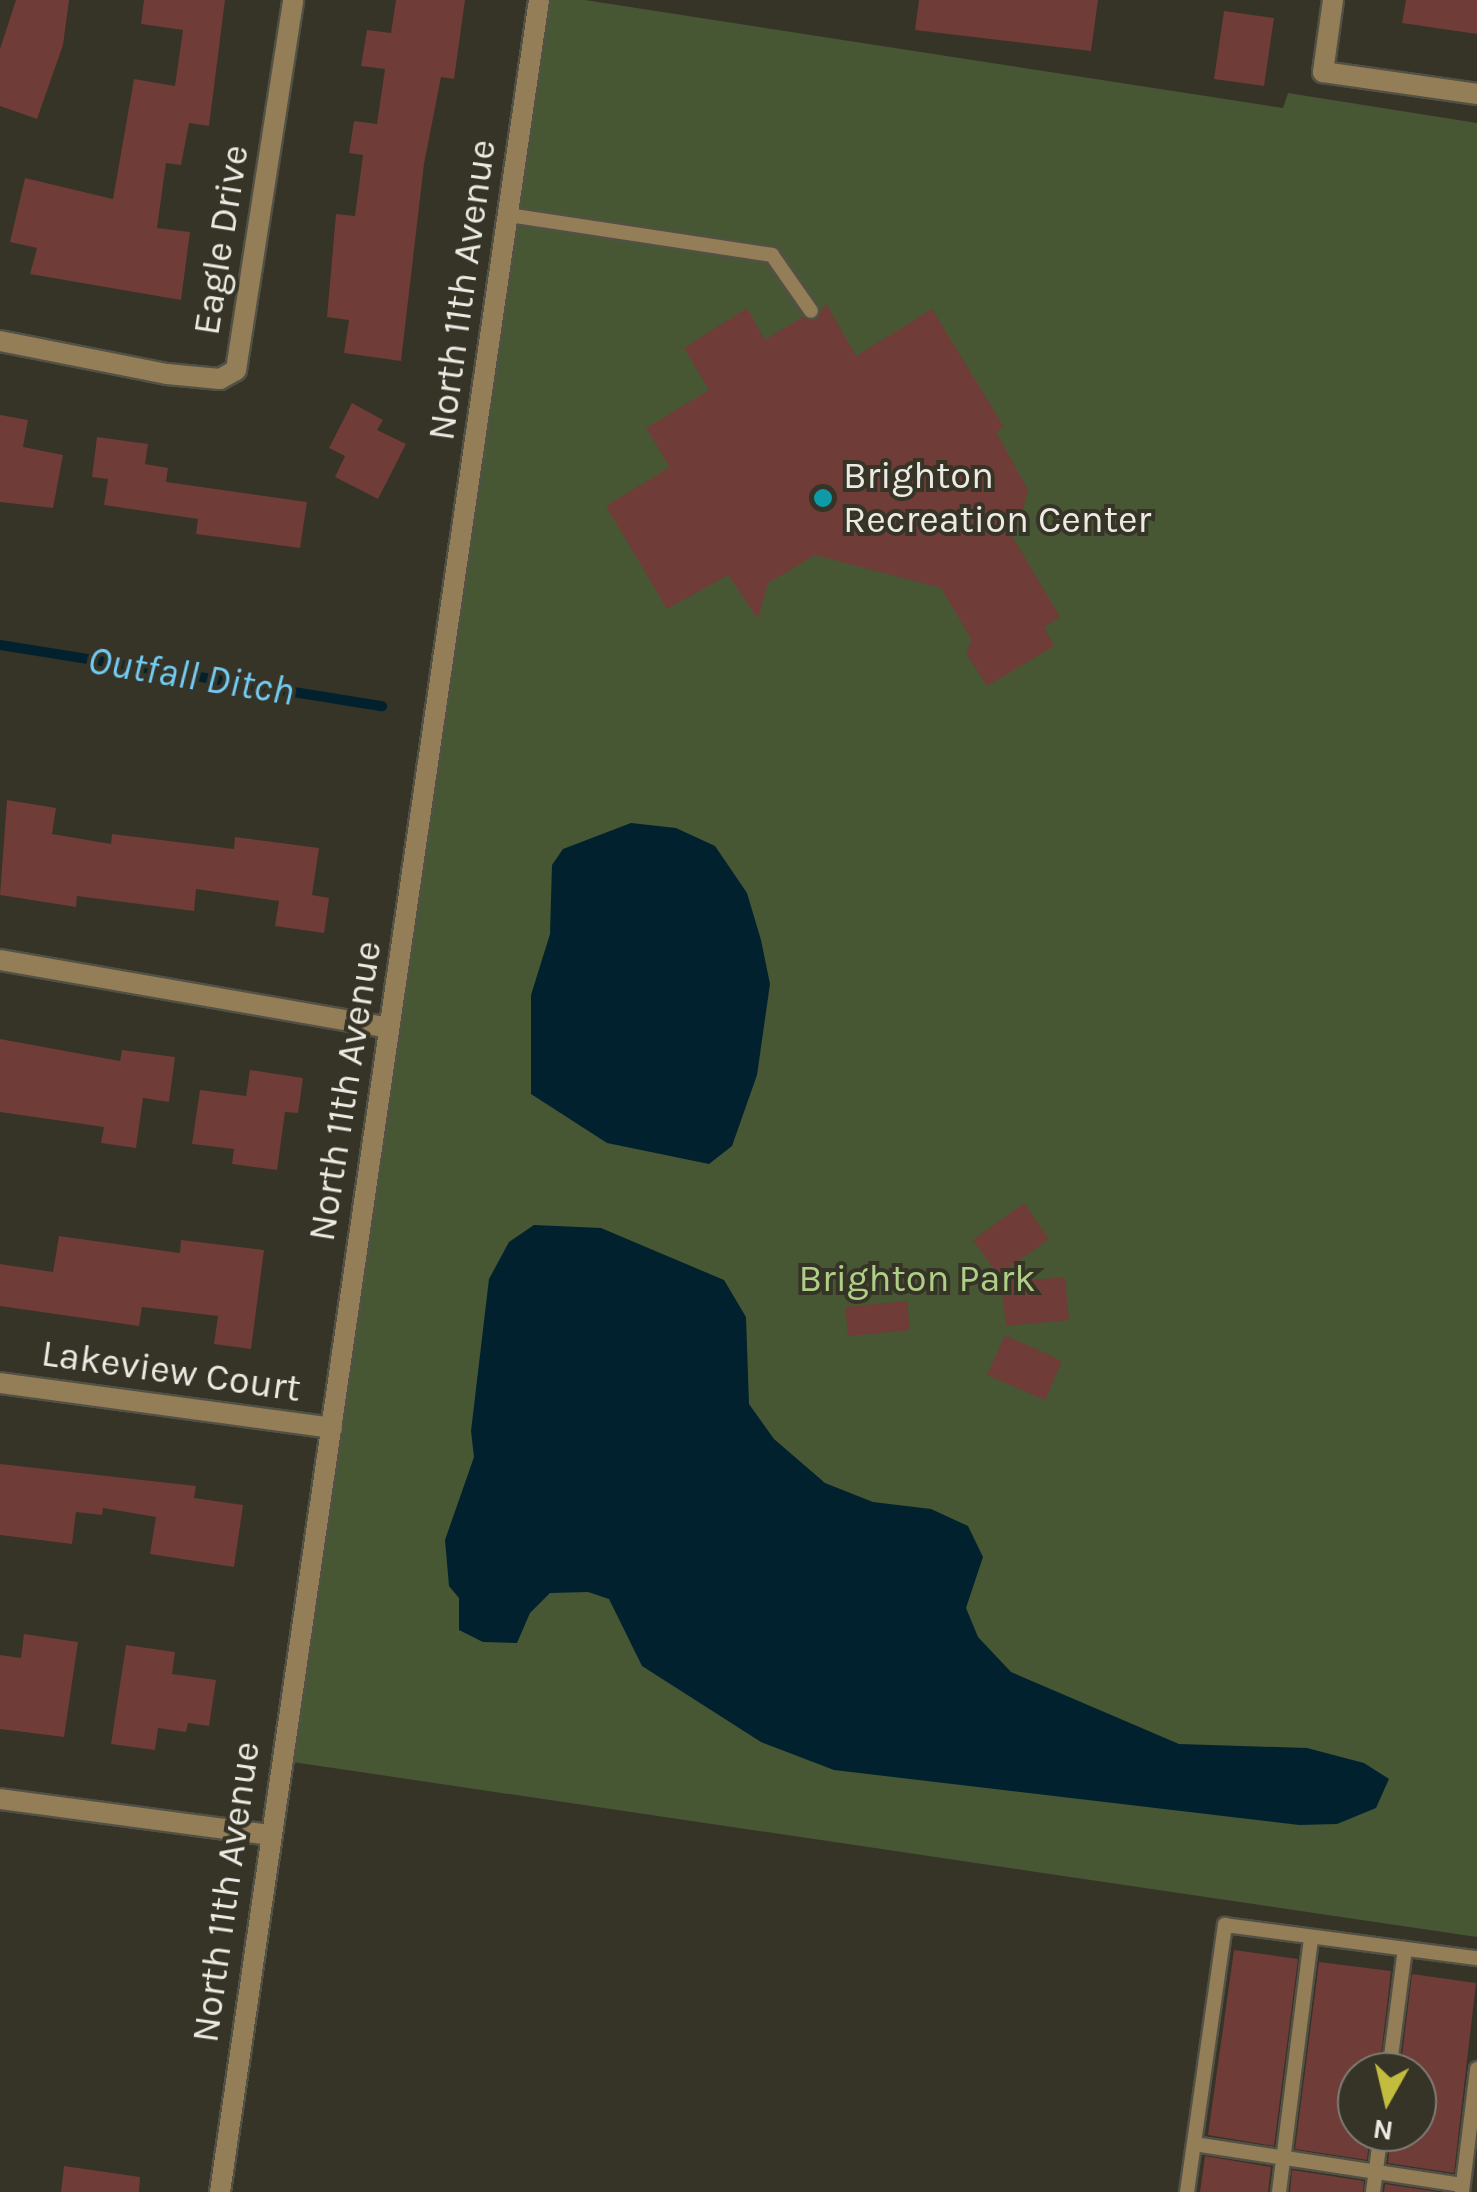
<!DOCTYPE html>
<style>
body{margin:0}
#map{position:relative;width:1477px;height:2192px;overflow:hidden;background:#363327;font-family:Karla,sans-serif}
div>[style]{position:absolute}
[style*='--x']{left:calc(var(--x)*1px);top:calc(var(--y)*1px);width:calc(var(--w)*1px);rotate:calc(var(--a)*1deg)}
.green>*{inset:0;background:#475734}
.water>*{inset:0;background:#02212e}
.stream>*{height:10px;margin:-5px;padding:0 5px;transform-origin:5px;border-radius:5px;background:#02212e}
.building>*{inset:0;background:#6f3c38}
.roads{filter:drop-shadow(2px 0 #535045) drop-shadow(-2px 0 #535045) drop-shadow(0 2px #535045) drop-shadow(0 -2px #535045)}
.service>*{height:14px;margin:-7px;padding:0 7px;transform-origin:7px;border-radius:7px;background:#937e58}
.minor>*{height:20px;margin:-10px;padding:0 10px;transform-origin:10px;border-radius:10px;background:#937e58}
.tertiary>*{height:20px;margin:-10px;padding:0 10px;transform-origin:10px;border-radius:10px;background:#937e58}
.dots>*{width:28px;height:28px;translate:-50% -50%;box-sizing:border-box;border:5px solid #363327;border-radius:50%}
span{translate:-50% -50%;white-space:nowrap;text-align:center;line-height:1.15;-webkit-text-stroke:8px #363327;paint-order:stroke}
.street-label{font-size:38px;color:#eceae2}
.poi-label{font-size:38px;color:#eceae2}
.left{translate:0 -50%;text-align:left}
.park-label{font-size:38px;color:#afcf87}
.water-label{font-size:40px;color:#73ccf4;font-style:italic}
.north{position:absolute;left:1337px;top:2052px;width:100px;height:100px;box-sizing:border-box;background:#363327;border:2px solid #7f7c72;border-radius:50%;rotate:188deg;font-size:28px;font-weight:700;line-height:40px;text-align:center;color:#eceae2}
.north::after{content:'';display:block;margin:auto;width:35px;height:45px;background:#c2bd3f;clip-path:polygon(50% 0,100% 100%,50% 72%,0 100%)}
</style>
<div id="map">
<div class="green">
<div style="clip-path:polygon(539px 0,585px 0,1283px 108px,1288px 93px,1477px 123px,1477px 1937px,279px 1760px)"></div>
</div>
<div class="water">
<div style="clip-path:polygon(631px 823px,676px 828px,715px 846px,747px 893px,761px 940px,770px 984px,757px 1075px,732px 1146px,709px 1164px,607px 1143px,531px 1094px,531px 995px,550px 934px,552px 865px,563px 849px)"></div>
<div style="clip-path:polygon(534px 1225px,601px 1228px,724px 1280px,746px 1317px,749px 1404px,774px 1439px,825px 1483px,873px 1502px,931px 1509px,968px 1526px,983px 1557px,966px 1608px,978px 1637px,1011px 1672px,1179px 1744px,1307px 1748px,1364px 1763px,1389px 1779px,1376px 1808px,1337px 1824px,1299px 1825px,834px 1770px,761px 1742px,642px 1666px,609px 1599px,588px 1592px,550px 1593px,530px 1613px,517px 1643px,483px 1642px,459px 1630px,459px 1598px,449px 1586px,445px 1540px,474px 1457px,471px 1431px,489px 1279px,509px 1242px)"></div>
</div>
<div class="stream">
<div style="--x:0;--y:645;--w:387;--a:9.1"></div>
</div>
<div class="building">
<div style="clip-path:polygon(16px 0,69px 0,63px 45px,37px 119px,0 106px,0 49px)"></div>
<div style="clip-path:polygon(144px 0,225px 0,209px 126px,189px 123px,181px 165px,166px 163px,157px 228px,190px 232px,181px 300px,30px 274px,37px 248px,10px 242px,25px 178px,113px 199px,134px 79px,175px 86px,183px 30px,141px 24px)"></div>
<div style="clip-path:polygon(396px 0,465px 0,454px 79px,441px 77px,424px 164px,401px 361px,344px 353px,349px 320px,327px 317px,336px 214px,355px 216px,363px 155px,349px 153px,354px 121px,377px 124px,385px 69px,361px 66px,367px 30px,391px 33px)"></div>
<div style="clip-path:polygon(919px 0,1098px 0,1091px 51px,915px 30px)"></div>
<div style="clip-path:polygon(1406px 0,1477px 0,1477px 34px,1402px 23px)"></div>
<div style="clip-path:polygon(1224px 11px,1274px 18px,1264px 86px,1214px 79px)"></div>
<div style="clip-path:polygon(826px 303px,856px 356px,932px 309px,1004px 427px,996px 432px,1028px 490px,1021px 519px,1006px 526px,1060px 617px,1044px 627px,1054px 646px,987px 686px,966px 653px,972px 640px,941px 588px,815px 555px,768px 583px,758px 619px,728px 575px,667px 609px,606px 506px,670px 467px,646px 428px,709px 390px,684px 348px,747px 308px,765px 340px,802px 317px,816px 320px)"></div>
<div style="clip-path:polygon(352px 403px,383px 420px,377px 430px,406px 444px,378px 499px,335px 477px,345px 456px,329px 448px)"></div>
<div style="clip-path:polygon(0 415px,28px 420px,23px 447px,63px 455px,53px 508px,0 502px)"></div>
<div style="clip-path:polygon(97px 437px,148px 444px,145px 464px,168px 468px,166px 482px,307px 502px,300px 548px,196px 534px,198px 519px,104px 505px,108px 479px,92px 477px)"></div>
<div style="clip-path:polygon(7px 800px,56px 808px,52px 834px,111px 844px,112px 834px,234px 849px,235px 837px,319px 848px,312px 895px,329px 898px,324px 933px,275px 926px,279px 901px,196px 889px,194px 911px,77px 896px,76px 907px,0 895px)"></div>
<div style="clip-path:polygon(0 1039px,120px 1061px,122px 1050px,175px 1057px,169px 1102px,143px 1098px,136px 1148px,101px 1143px,104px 1127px,0 1112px)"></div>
<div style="clip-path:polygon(250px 1070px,303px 1078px,298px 1113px,285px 1112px,277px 1170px,232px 1164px,234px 1149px,192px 1144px,200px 1090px,246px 1096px)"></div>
<div style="clip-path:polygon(1024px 1203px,1049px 1239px,998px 1275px,973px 1240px)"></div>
<div style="clip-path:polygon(59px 1236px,180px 1253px,181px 1240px,264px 1250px,251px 1349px,214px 1344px,218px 1316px,142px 1307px,139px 1326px,0 1306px,0 1264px,53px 1272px)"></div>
<div style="clip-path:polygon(1065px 1277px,1069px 1320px,1006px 1326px,1001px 1283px)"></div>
<div style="clip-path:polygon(907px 1301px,910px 1330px,848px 1336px,845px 1307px)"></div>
<div style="clip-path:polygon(1005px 1335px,1062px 1361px,1045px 1400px,987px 1375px)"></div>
<div style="clip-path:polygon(0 1464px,196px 1486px,194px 1498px,243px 1505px,234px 1567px,150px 1554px,156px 1517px,103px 1508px,102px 1515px,76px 1512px,72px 1544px,0 1535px)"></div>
<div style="clip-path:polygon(24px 1634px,78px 1642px,64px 1737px,0 1729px,0 1655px,21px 1658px)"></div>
<div style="clip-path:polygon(126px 1645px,175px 1652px,172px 1674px,216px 1680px,209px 1726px,188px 1723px,186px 1732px,158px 1728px,155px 1750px,111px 1744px)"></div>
<div style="clip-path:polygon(1234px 1950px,1298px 1959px,1274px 2146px,1208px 2135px)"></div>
<div style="clip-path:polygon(1319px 1962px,1391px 1971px,1379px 2072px,1357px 2072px,1357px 2132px,1370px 2132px,1367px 2160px,1295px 2149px)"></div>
<div style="clip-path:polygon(1412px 1974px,1476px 1983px,1454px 2173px,1388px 2163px,1391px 2132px,1417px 2132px,1417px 2072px,1400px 2072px)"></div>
<div style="clip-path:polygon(1205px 2156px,1271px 2167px,1268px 2192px,1200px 2192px)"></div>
<div style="clip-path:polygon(64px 2166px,140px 2177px,139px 2192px,61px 2192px)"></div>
<div style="clip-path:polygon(1292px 2170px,1364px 2181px,1363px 2192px,1290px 2192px)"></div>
<div style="clip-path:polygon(1385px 2184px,1438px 2192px,1384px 2192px)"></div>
</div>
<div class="roads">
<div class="service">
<div style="--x:508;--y:215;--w:267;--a:8.6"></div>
<div style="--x:772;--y:255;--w:68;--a:55.1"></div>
<div style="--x:1389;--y:2072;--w:124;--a:-82.6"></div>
<div style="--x:1194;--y:2144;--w:271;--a:8.7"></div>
<div style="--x:1187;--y:2192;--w:270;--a:-81.9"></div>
<div style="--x:1225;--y:1925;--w:254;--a:7.5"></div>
<div style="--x:1279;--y:2192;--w:257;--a:-82.8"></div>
<div style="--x:1373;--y:2192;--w:61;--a:-82.4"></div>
<div style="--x:1462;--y:2192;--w:124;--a:-83"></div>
</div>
<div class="minor">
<div style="--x:1333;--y:0;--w:73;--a:97.9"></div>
<div style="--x:1323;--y:72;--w:156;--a:8.1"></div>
<div style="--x:0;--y:341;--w:170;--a:11.2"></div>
<div style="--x:167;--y:374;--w:53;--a:5.4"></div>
<div style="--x:220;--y:379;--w:18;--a:-29"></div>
<div style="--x:236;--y:370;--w:374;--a:-81.2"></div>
<div style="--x:0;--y:960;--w:394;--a:9.9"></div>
<div style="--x:0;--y:1383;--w:335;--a:7.7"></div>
<div style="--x:0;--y:1799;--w:271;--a:7.6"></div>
</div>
<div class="tertiary">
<div style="--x:220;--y:2192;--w:2215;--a:-81.72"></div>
</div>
</div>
<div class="dots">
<div style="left:823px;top:498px;background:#0f9aa8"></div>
</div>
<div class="street-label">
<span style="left:221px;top:240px;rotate:-81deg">Eagle Drive</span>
<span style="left:462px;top:290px;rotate:-82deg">North 11th Avenue</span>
<span style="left:345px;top:1091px;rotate:-81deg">North 11th Avenue</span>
<span style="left:171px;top:1371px;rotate:8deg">Lakeview Court</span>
<span style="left:226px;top:1892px;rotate:-82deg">North 11th Avenue</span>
</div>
<div class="poi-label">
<span class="left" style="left:843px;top:498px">Brighton<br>Recreation Center</span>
</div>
<div class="park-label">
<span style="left:917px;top:1279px">Brighton Park</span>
</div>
<div class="water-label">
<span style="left:191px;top:676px;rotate:9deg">Outfall Ditch</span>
</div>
<div class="north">N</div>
</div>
